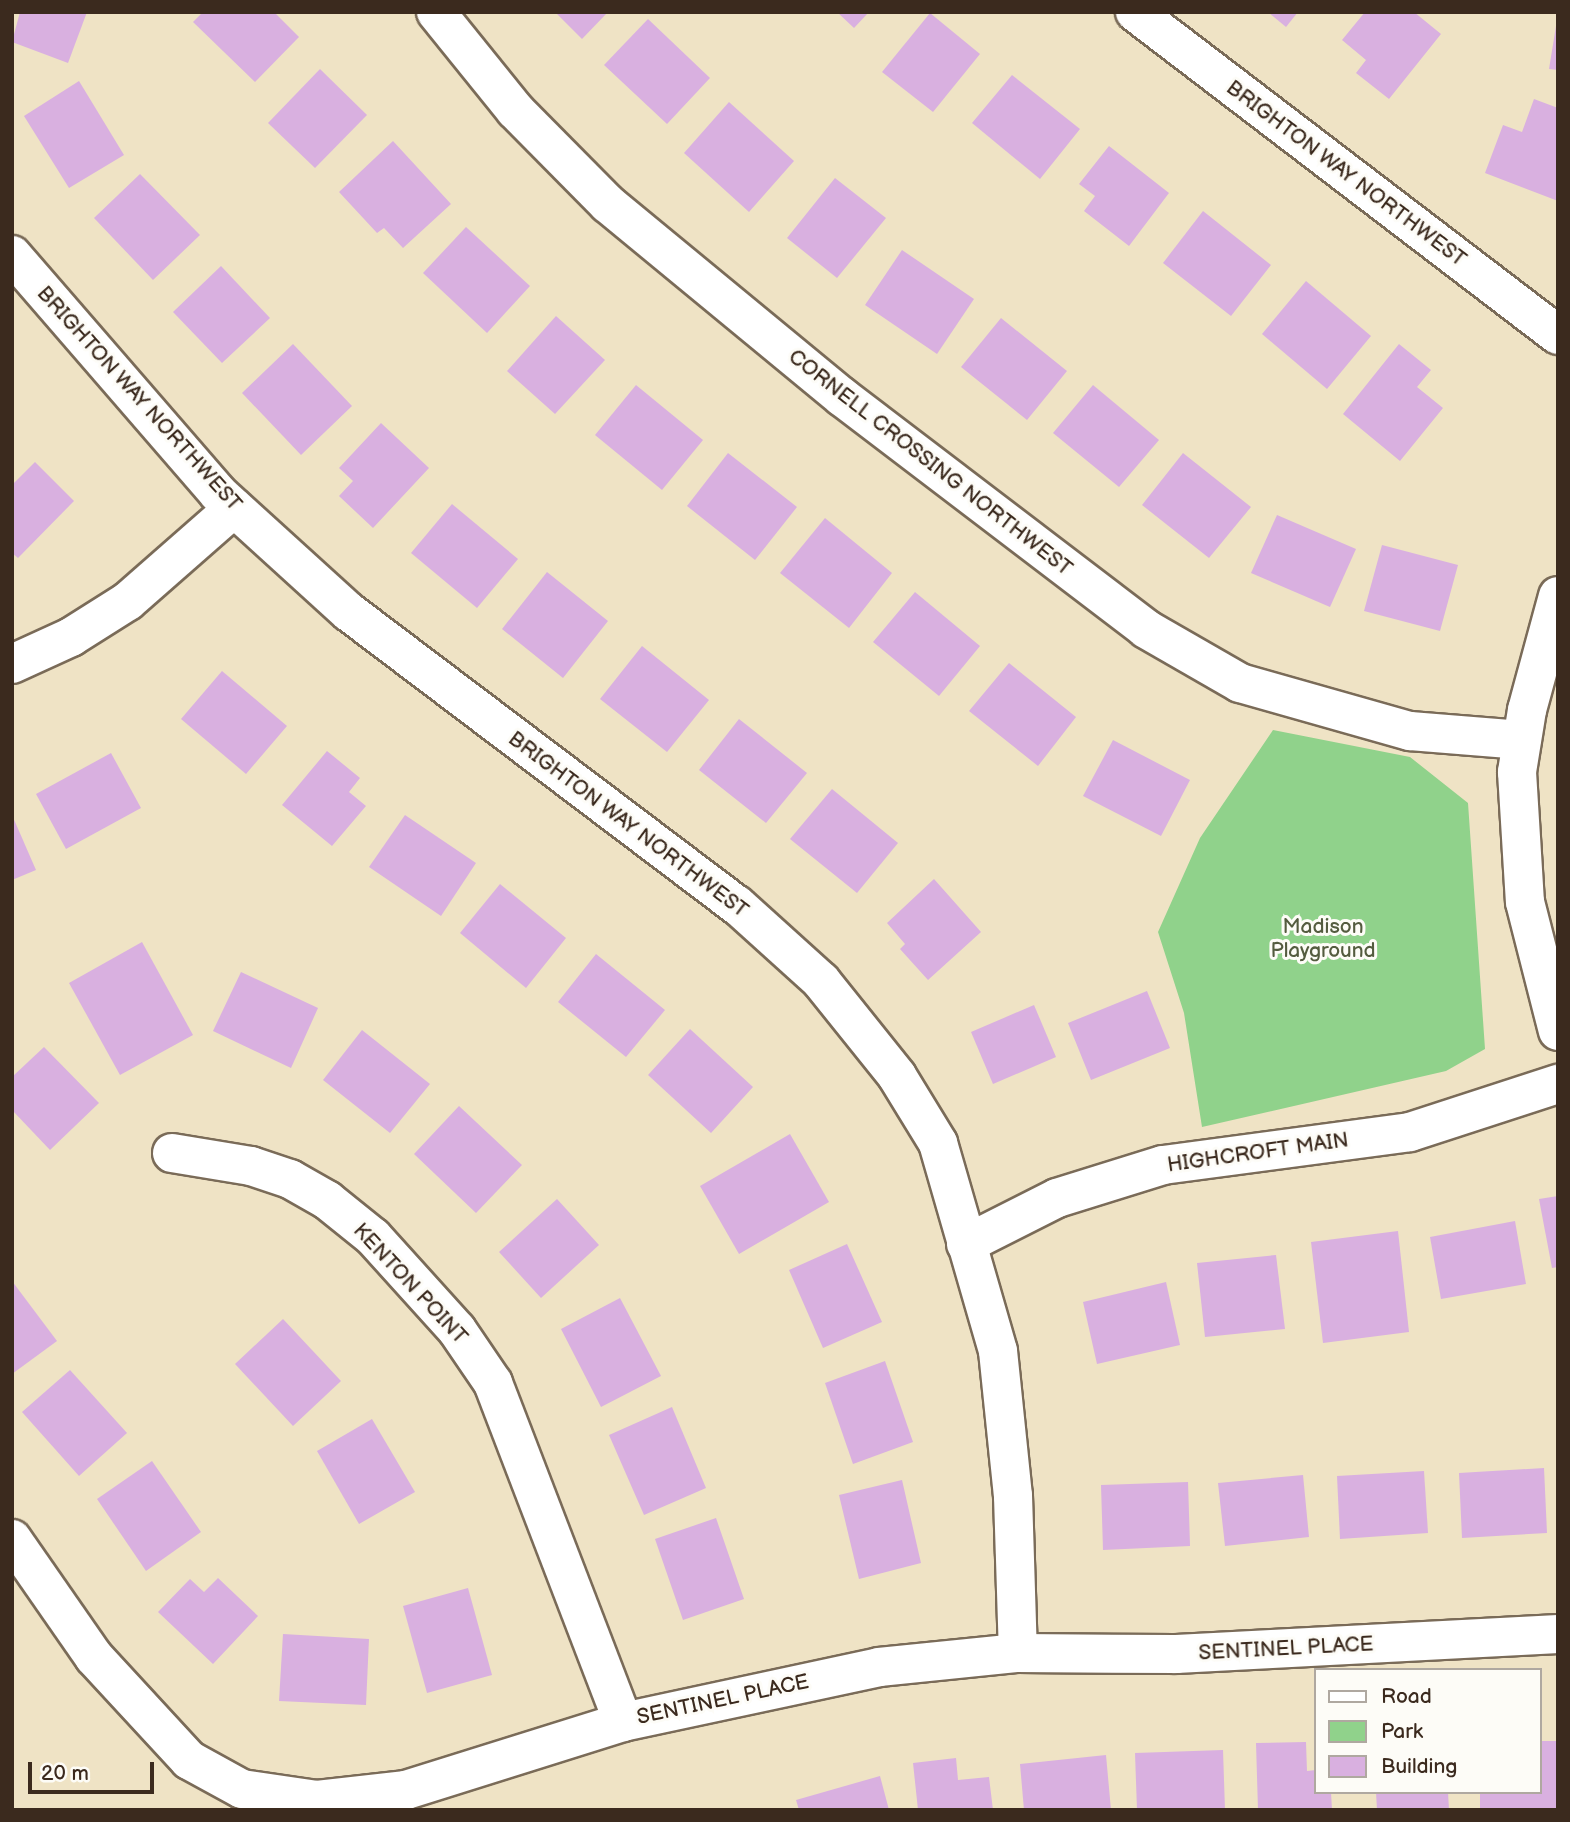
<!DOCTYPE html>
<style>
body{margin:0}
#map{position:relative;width:1570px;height:1822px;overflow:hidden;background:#efe3c5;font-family:"Balsamiq Sans",sans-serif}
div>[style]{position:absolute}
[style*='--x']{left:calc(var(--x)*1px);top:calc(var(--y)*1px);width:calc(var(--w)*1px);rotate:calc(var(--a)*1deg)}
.green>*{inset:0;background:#90d28b}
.building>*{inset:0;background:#d9b0e0}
.roads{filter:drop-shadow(2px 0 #7a6b58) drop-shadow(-2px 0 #7a6b58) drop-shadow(0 2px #7a6b58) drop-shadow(0 -2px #7a6b58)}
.minor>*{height:38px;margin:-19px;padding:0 19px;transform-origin:19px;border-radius:19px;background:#fff}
span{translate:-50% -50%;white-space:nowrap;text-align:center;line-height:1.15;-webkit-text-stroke:6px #fdfcf7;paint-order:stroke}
.street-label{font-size:21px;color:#3b2a1e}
.park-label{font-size:21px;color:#545c3f}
.frame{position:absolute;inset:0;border:14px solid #3b2a1e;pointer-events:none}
.legend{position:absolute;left:1314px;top:1668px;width:228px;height:126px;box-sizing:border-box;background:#fdfcf7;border:2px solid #afa8a0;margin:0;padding:9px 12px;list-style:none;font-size:21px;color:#3b2a1e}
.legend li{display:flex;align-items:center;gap:14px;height:35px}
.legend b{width:35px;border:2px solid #afa8a0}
.scale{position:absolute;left:28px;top:1762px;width:126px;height:32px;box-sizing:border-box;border:4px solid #3b2a1e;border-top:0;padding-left:9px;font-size:21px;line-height:24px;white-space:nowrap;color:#3b2a1e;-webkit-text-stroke:5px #fdfcf7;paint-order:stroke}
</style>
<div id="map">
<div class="green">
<div style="clip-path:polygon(1273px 730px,1410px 757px,1468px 803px,1485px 1049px,1446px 1071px,1202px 1127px,1184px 1013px,1158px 932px,1200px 838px)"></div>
</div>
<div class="building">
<div style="clip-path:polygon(20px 12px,87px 12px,68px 63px,12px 42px)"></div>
<div style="clip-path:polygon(203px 12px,274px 12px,299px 37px,255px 82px,193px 22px)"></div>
<div style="clip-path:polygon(555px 12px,608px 12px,582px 39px)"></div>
<div style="clip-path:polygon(837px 12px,869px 12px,854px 28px)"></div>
<div style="clip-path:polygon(1268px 12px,1298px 12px,1286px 27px)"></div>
<div style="clip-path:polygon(1365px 12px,1414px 12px,1441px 34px,1389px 99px,1356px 73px,1366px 60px,1342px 40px)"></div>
<div style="clip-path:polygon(930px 13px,980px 54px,933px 112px,882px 72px)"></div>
<div style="clip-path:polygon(648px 19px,710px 78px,667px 124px,604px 65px)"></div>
<div style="clip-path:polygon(1556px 26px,1558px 26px,1558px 70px,1549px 69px)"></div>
<div style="clip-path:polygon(320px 69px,367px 115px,315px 168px,268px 123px)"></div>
<div style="clip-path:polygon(1012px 75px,1080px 129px,1040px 179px,972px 123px)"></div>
<div style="clip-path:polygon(79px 81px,124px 155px,69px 188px,24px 116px)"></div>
<div style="clip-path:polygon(1534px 99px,1558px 108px,1558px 201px,1485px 173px,1503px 125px,1522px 132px)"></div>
<div style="clip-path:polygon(729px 102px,794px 161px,749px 212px,684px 153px)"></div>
<div style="clip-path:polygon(393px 141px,451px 204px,403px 248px,384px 228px,377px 233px,339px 192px)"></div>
<div style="clip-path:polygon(1109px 146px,1169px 193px,1129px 246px,1084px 211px,1095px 196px,1079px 184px)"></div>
<div style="clip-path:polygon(140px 174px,200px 235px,153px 280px,94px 218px)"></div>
<div style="clip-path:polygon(835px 178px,886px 218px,837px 278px,787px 238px)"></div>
<div style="clip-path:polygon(1203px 211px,1271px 265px,1231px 316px,1163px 263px)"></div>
<div style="clip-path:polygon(466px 227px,530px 286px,487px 333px,423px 273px)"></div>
<div style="clip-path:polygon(902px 250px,974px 299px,937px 354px,865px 305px)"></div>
<div style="clip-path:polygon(221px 266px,270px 318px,222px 363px,173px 312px)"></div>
<div style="clip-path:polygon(1306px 281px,1371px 336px,1327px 389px,1262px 334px)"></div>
<div style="clip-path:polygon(556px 316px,605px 360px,555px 414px,507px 371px)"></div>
<div style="clip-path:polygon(1001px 318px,1067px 371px,1027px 420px,961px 367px)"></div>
<div style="clip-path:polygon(293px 344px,352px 406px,301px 455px,242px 393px)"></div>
<div style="clip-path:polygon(1399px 344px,1431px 370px,1417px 387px,1443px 408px,1400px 461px,1343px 414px)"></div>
<div style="clip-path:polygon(636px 385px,703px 440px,662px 490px,595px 435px)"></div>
<div style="clip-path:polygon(1093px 385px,1159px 440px,1119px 487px,1053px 433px)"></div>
<div style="clip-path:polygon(381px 423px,429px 468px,373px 528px,339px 496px,353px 481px,339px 468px)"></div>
<div style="clip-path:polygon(728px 453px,797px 507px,755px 560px,687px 506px)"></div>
<div style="clip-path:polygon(1183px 453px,1251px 507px,1209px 558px,1142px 505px)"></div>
<div style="clip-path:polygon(35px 462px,74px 501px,18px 558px,12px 553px,12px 485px)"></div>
<div style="clip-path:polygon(452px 504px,518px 559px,477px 608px,411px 553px)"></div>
<div style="clip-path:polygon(1277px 515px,1356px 549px,1330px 607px,1251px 573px)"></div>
<div style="clip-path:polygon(825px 518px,892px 573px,849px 628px,780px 573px)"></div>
<div style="clip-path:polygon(1382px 545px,1458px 565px,1440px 631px,1364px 611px)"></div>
<div style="clip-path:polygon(547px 572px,608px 621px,563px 678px,502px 629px)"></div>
<div style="clip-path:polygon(915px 592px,980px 646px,939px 696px,873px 642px)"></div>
<div style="clip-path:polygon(642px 646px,709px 700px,667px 752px,600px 699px)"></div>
<div style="clip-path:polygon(1009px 663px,1076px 717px,1038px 766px,969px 711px)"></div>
<div style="clip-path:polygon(222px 671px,287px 726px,246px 774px,181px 719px)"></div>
<div style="clip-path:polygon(739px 719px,807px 773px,766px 823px,699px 770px)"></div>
<div style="clip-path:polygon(1113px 740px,1190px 780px,1161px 836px,1083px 796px)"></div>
<div style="clip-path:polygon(327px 751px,360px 778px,349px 792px,366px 806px,332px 846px,282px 805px)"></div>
<div style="clip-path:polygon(111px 753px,141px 808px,66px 849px,36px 794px)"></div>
<div style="clip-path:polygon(832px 789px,898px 843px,857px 893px,790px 839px)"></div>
<div style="clip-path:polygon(12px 815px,36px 870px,12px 880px)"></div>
<div style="clip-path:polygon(405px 815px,476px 863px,441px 916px,369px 867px)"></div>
<div style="clip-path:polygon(934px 879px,981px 932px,928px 980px,900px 949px,905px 944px,887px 923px)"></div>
<div style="clip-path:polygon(500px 884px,566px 938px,526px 988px,460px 933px)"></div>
<div style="clip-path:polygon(142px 942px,193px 1035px,120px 1075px,69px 983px)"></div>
<div style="clip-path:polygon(596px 954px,665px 1010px,626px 1057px,558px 1002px)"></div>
<div style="clip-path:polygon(241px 972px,318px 1008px,291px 1068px,213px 1031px)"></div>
<div style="clip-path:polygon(1147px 991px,1170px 1048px,1091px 1080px,1068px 1023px)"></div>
<div style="clip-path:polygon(1034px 1005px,1056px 1057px,993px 1084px,971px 1032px)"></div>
<div style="clip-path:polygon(690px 1029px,753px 1087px,711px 1133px,648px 1075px)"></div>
<div style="clip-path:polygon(362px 1030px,430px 1084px,390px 1133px,323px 1080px)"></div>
<div style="clip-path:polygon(44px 1047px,99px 1103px,50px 1150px,12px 1110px,12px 1077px)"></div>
<div style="clip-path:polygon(459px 1106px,522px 1165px,476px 1213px,414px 1154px)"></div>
<div style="clip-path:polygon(790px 1134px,829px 1202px,739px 1254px,700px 1186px)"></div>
<div style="clip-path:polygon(1558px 1196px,1558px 1267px,1552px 1268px,1539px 1199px)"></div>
<div style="clip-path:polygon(557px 1199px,599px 1245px,541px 1298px,499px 1252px)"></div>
<div style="clip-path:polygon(1515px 1221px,1526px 1284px,1441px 1299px,1430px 1237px)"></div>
<div style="clip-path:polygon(1398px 1231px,1409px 1332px,1323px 1343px,1311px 1242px)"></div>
<div style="clip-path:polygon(847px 1244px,882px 1322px,823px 1348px,789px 1270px)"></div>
<div style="clip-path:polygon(1276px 1255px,1285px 1329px,1205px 1337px,1197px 1263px)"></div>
<div style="clip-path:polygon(12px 1281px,57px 1341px,12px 1374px)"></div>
<div style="clip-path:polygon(1166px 1282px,1180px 1345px,1097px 1364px,1083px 1302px)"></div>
<div style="clip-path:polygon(620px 1298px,661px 1376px,601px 1407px,561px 1329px)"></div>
<div style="clip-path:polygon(283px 1319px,341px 1381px,293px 1426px,235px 1364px)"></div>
<div style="clip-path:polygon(885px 1361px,913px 1442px,853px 1464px,825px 1383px)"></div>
<div style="clip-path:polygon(70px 1370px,127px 1433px,79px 1476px,22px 1412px)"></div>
<div style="clip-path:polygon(672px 1407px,706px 1488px,644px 1515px,609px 1435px)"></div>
<div style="clip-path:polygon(372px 1419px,415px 1492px,359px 1524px,317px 1451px)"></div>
<div style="clip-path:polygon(152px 1461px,201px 1532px,146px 1571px,97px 1499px)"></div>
<div style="clip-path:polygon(1544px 1468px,1547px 1533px,1462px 1538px,1459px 1473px)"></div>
<div style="clip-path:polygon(1424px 1471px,1428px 1533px,1340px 1539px,1337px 1476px)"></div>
<div style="clip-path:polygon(1303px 1475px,1309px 1537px,1225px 1546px,1218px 1483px)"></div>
<div style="clip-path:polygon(902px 1480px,921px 1563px,859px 1579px,839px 1495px)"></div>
<div style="clip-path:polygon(1188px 1482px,1190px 1546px,1103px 1550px,1101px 1485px)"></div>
<div style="clip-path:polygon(716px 1518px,744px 1599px,683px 1620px,655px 1539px)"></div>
<div style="clip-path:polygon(218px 1578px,258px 1616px,213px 1664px,158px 1612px,190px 1579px,204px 1592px)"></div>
<div style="clip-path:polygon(468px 1588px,492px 1675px,427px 1693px,403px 1606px)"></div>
<div style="clip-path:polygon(283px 1634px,369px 1639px,366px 1705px,279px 1701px)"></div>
<div style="clip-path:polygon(1540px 1741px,1558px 1741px,1558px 1808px,1480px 1810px,1480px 1792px,1540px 1792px)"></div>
<div style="clip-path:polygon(1306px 1742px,1307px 1771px,1316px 1770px,1316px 1792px,1331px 1792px,1332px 1810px,1258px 1810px,1256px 1743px)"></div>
<div style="clip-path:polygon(1223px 1750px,1225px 1810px,1137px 1810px,1135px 1753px)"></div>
<div style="clip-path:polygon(1106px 1755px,1111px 1810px,1024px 1810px,1020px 1764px)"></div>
<div style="clip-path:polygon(956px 1758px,958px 1780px,989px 1777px,993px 1810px,918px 1810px,913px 1763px)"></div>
<div style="clip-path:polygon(880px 1776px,889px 1810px,799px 1810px,796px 1800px)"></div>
<div style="clip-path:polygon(1376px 1792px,1448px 1792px,1449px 1810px,1377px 1810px)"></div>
</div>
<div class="roads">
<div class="minor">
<div style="--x:436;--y:12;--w:126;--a:51.1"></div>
<div style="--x:515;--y:110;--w:132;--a:45.3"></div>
<div style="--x:608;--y:204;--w:303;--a:39.5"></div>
<div style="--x:842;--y:397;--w:382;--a:37.3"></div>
<div style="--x:1146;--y:629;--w:108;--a:29.9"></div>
<div style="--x:1240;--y:683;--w:177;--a:15.8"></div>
<div style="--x:1410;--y:731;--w:112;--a:4.6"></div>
<div style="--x:1135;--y:12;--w:532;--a:37.37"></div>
<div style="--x:12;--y:255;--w:315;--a:49.1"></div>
<div style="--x:218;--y:493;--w:177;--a:42.3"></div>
<div style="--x:349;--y:612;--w:486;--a:37.1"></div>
<div style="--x:737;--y:905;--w:113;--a:42.1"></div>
<div style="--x:821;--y:981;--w:122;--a:51.3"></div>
<div style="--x:897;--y:1076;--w:79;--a:58.5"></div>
<div style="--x:938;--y:1143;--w:216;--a:73.9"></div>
<div style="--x:998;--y:1351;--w:146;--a:84.1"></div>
<div style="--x:1013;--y:1496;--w:157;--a:88.2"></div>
<div style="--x:1558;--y:596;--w:118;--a:105.2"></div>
<div style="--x:1527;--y:710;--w:63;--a:99.2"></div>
<div style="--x:1517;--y:772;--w:130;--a:86.5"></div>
<div style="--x:1525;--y:902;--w:133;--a:75.7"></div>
<div style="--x:12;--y:664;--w:65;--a:-24.6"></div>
<div style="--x:71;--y:637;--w:67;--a:-32.3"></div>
<div style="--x:128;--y:601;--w:141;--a:-41.3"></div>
<div style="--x:172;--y:1153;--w:80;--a:9.3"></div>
<div style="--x:251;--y:1166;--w:41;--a:18.4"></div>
<div style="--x:290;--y:1179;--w:43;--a:29.6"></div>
<div style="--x:327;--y:1200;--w:59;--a:38.8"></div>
<div style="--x:373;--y:1237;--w:125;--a:47.9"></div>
<div style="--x:457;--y:1330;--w:64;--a:55.8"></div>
<div style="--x:493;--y:1383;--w:363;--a:69"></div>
<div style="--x:966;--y:1244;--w:102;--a:-26.8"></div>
<div style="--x:1057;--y:1198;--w:111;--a:-17.3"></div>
<div style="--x:1163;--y:1165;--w:249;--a:-7.6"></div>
<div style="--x:1410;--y:1132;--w:156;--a:-18"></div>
<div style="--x:12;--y:1539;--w:144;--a:55.2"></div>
<div style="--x:94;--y:1657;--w:140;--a:47.3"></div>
<div style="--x:189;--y:1760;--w:60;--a:28.7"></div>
<div style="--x:242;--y:1789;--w:76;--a:8.3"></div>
<div style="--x:317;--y:1800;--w:90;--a:-6.4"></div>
<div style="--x:406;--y:1790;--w:227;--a:-17.4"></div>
<div style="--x:623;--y:1722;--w:262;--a:-12.1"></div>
<div style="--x:879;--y:1667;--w:140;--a:-5.8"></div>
<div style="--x:1018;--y:1653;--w:158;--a:0.4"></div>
<div style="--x:1176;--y:1654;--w:383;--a:-3"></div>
</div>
</div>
<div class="street-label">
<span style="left:1346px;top:174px;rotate:37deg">BRIGHTON WAY NORTHWEST</span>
<span style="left:139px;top:399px;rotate:48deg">BRIGHTON WAY NORTHWEST</span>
<span style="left:930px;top:463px;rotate:38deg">CORNELL CROSSING NORTHWEST</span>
<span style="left:628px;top:825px;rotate:37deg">BRIGHTON WAY NORTHWEST</span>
<span style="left:1258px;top:1153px;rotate:-8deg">HIGHCROFT MAIN</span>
<span style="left:410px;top:1284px;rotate:47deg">KENTON POINT</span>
<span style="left:1286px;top:1649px;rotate:-3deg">SENTINEL PLACE</span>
<span style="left:723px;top:1700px;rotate:-12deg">SENTINEL PLACE</span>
</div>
<div class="park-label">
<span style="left:1323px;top:939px">Madison<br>Playground</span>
</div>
<div class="frame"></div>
<ul class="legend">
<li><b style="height:9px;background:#fff"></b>Road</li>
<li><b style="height:19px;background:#90d28b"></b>Park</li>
<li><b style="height:19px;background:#d9b0e0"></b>Building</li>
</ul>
<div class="scale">20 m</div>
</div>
